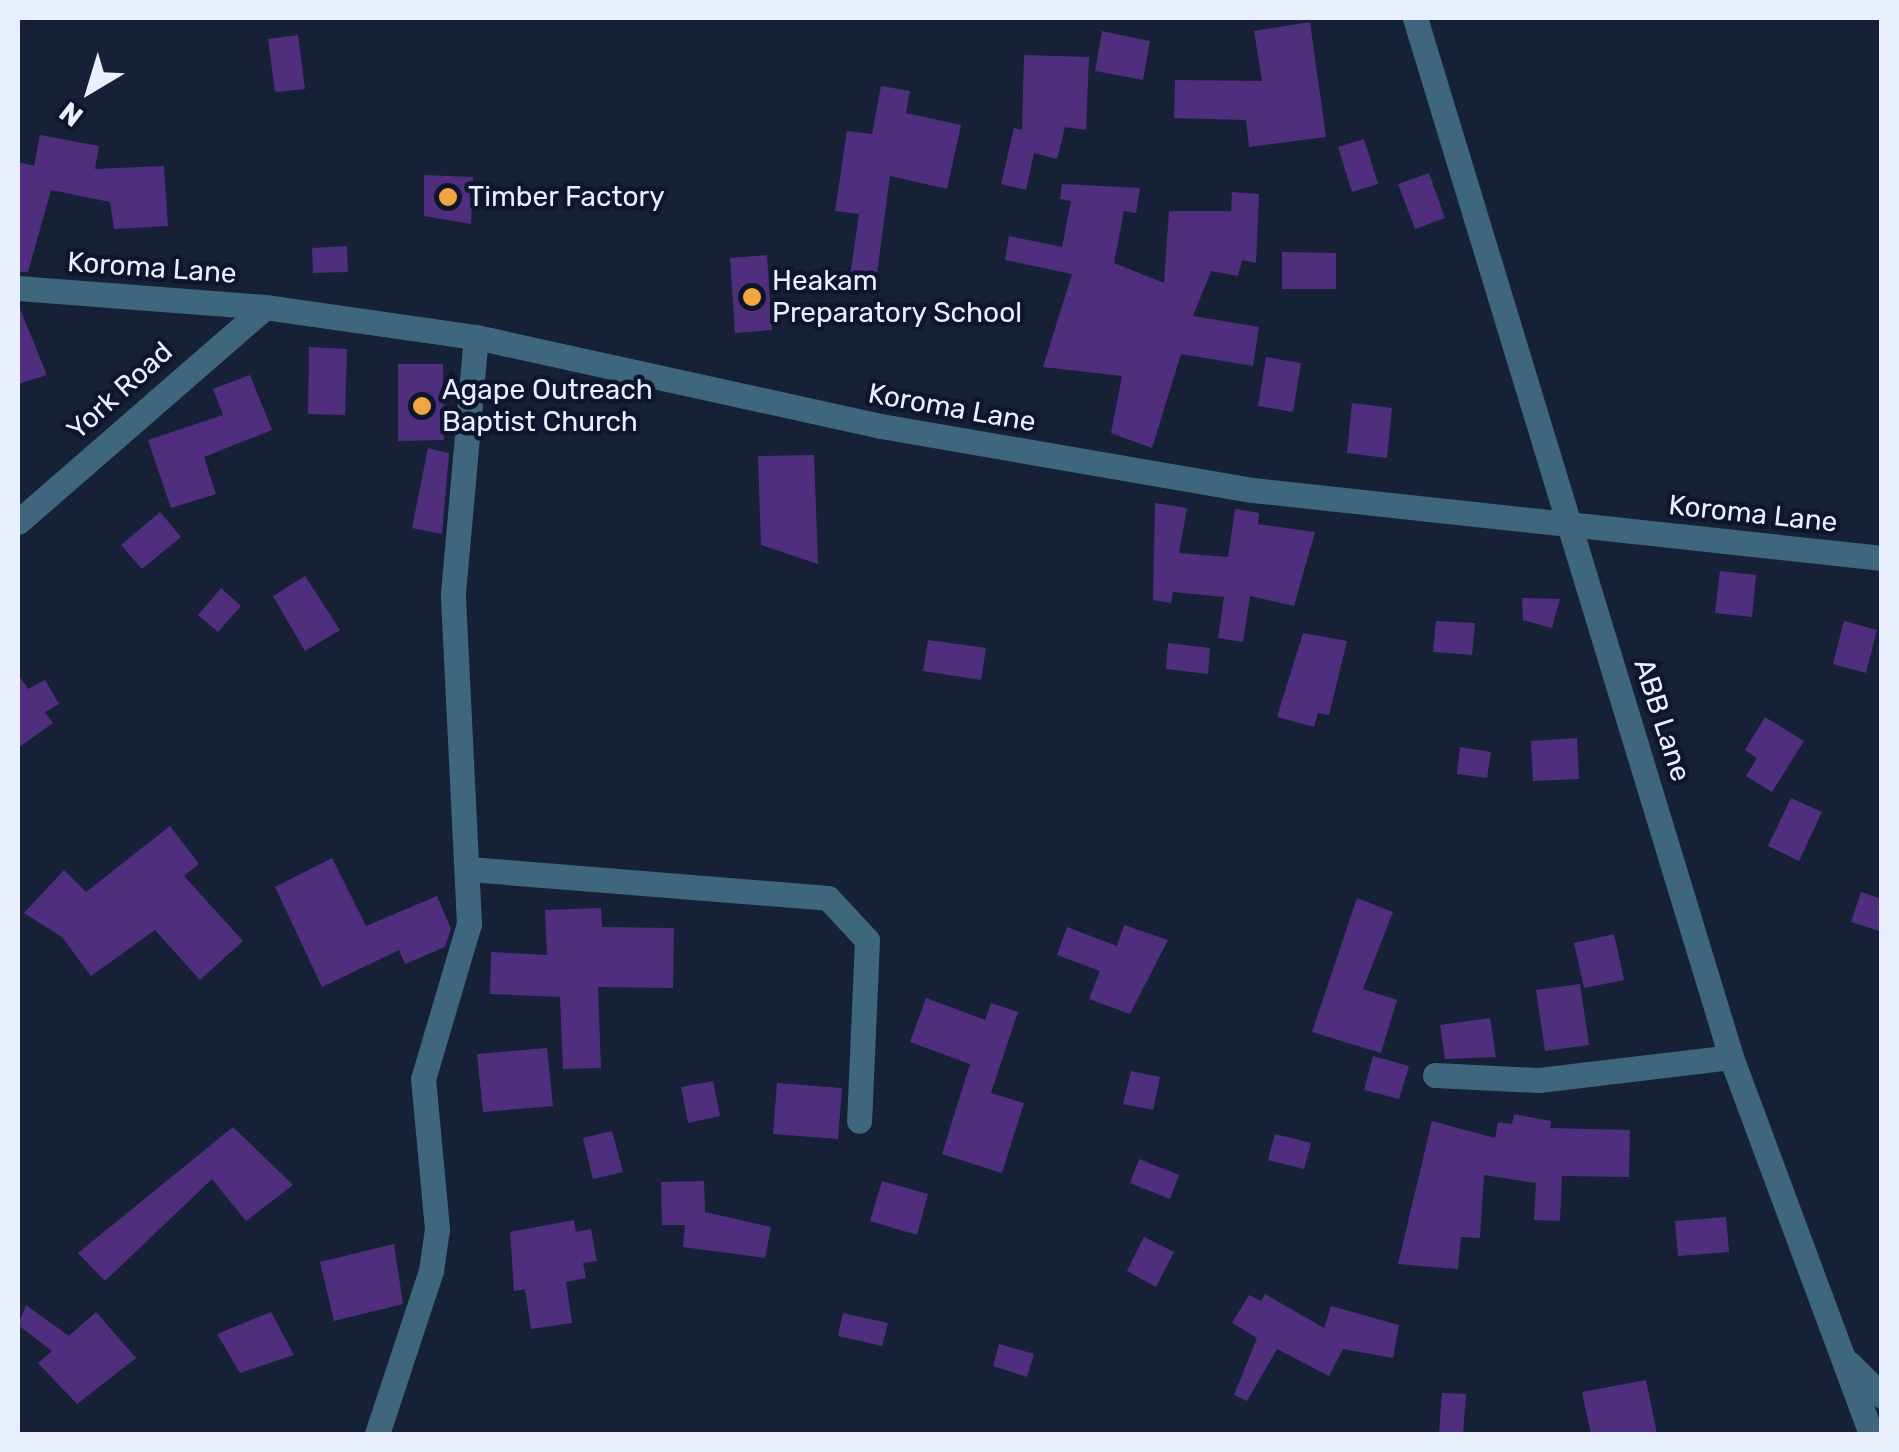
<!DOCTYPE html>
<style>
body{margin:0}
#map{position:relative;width:1899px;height:1452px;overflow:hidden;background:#162037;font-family:Rubik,sans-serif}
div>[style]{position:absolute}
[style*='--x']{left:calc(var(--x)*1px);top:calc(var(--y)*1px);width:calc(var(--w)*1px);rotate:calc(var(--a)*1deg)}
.building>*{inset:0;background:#4f2f7d}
.minor>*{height:25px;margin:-12.5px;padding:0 12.5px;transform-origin:12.5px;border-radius:12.5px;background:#3e667c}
.dots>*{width:28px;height:28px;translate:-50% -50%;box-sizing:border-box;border:5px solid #0e162d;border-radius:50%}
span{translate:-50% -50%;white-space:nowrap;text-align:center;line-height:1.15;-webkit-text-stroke:9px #0e162d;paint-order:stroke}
.poi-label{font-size:28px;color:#e9effc}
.left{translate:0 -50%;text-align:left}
.street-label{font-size:28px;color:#e9effc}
.frame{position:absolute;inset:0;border:20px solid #e9effc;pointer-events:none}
.north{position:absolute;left:40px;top:40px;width:100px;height:100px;-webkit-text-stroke:8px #0e162d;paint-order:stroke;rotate:218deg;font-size:28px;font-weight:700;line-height:40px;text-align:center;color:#e9effc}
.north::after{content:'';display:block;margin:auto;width:35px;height:45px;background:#e9effc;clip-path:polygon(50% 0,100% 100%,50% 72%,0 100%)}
</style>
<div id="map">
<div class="building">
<div style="clip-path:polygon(1310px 22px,1326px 137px,1249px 147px,1246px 120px,1174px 118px,1175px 80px,1262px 81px,1254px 31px)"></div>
<div style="clip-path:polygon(1102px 31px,1150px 41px,1143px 80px,1095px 71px)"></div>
<div style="clip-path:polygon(298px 35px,305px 89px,275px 92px,268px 39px)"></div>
<div style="clip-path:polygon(1024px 55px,1089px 57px,1086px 130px,1065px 127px,1057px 159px,1034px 153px,1026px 190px,1001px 184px,1014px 128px,1022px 130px)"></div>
<div style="clip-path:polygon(881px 86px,910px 91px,906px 113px,961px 125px,947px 189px,890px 176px,876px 281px,850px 277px,859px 214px,835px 211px,847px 131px,872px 134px)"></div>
<div style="clip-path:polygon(40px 135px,99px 146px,95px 169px,164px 166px,168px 226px,114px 229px,110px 202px,51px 190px,28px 272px,18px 272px,18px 162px,34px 166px)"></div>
<div style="clip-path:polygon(1364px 139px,1378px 184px,1352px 192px,1338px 147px)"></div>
<div style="clip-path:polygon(1429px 173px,1445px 218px,1415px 229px,1398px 184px)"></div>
<div style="clip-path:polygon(424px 175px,473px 177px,471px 224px,424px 216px)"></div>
<div style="clip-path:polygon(1062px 184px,1140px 188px,1136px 213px,1124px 211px,1114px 263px,1164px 283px,1169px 211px,1231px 211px,1232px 192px,1259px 194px,1256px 263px,1242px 260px,1238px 276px,1211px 271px,1193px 316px,1259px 327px,1253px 366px,1181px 354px,1152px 448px,1111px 433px,1122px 376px,1043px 367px,1072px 274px,1005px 260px,1009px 236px,1062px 247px,1071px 201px,1060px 199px)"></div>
<div style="clip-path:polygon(347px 246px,348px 272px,313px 273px,312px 248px)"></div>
<div style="clip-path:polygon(1282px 252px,1336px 253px,1336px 289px,1282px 289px)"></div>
<div style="clip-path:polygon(767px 255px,772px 330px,735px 333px,730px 258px)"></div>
<div style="clip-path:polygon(18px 304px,47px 375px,18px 384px)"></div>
<div style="clip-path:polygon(309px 347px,347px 349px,345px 415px,308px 414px)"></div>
<div style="clip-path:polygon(1266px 357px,1301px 363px,1293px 412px,1258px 406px)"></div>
<div style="clip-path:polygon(398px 364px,443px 364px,444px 440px,398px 441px)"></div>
<div style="clip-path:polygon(250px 375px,272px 430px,204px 457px,216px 494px,171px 508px,148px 440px,223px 415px,213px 389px)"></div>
<div style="clip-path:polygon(1352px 403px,1392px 408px,1387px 458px,1347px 453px)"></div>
<div style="clip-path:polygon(428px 448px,449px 453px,442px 534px,412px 528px)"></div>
<div style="clip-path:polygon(814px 455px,818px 564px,761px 545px,758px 456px)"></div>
<div style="clip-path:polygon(1155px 503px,1187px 508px,1179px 553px,1228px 557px,1235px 509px,1259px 513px,1258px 524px,1315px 532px,1294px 606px,1250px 596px,1243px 642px,1218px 638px,1224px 597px,1173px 592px,1171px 603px,1153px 600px)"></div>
<div style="clip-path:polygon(160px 512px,181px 537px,142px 569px,121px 545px)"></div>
<div style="clip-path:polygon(1720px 571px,1756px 575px,1752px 617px,1715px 613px)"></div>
<div style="clip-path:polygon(305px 576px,340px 630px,305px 651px,273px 596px)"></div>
<div style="clip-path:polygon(221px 588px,241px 606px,218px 632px,198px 615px)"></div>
<div style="clip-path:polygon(1522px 598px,1560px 599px,1552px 628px,1523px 620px)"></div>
<div style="clip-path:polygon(1436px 621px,1475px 623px,1472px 655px,1433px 652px)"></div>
<div style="clip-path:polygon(1844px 621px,1877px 630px,1866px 673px,1833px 664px)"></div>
<div style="clip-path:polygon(1303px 633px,1347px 641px,1329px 715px,1318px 713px,1314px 727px,1277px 717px)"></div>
<div style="clip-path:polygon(928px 640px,986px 648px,981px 680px,923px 671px)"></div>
<div style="clip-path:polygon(1168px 643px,1210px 648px,1208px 674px,1166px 669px)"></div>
<div style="clip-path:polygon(18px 674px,28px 689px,45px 680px,59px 704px,45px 712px,53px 723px,18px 748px)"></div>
<div style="clip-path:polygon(1765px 717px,1804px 741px,1772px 792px,1746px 776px,1757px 758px,1745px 750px)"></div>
<div style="clip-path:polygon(1577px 738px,1579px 779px,1533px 781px,1531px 741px)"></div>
<div style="clip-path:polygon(1460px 747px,1491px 752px,1487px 778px,1457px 774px)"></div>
<div style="clip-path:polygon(1791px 798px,1822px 812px,1799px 861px,1768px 846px)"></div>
<div style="clip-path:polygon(170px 826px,199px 864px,184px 876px,243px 941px,200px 980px,155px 930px,91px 976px,62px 937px,24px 913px,64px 870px,86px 892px)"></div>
<div style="clip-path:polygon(332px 858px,366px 926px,437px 896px,451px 929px,445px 947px,405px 964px,399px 950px,322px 987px,275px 887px)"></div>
<div style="clip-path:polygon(1861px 892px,1882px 899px,1882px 932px,1851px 922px)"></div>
<div style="clip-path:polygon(1357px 898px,1393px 912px,1363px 989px,1397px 1000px,1381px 1053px,1312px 1032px)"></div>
<div style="clip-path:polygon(601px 908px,602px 927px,674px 928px,673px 988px,598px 987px,601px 1068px,563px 1069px,560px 997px,490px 994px,491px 952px,547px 955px,545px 910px)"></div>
<div style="clip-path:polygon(1124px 925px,1168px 940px,1130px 1014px,1089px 999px,1100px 971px,1057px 955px,1067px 927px,1117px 946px)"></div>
<div style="clip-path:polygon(1614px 934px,1624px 980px,1584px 988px,1574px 943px)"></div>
<div style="clip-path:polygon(1580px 984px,1589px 1045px,1545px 1051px,1536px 990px)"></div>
<div style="clip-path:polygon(926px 998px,985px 1020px,991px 1003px,1018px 1012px,991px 1093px,1024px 1103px,1002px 1173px,942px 1154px,970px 1064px,910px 1042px)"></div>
<div style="clip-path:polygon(1490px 1018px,1496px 1057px,1445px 1059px,1440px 1025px)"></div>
<div style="clip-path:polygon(547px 1048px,553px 1106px,483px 1112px,477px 1054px)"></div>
<div style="clip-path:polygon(1373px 1056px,1409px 1066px,1399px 1099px,1364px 1090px)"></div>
<div style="clip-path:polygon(1131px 1071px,1160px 1077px,1153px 1110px,1123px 1104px)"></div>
<div style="clip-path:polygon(713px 1081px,720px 1116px,688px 1123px,681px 1087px)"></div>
<div style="clip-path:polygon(777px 1083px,842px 1088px,838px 1139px,773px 1134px)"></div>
<div style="clip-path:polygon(1514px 1114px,1551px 1121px,1550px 1128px,1630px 1130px,1629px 1177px,1562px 1176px,1560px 1221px,1534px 1220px,1536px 1183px,1484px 1175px,1480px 1238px,1461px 1237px,1458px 1269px,1398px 1264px,1432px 1121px,1495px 1138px,1498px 1122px,1512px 1124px)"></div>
<div style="clip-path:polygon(233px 1127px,293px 1185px,246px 1221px,212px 1179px,105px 1281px,78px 1253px)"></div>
<div style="clip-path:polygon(612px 1131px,623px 1172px,593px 1179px,583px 1138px)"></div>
<div style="clip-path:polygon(1275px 1134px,1311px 1143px,1304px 1169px,1268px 1160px)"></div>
<div style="clip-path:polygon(1139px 1159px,1179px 1175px,1170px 1199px,1130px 1183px)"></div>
<div style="clip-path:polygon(704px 1181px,705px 1212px,771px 1227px,765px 1258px,683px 1247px,685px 1225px,662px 1225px,661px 1182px)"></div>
<div style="clip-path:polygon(882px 1181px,928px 1194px,917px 1235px,870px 1221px)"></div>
<div style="clip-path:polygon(1726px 1217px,1729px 1252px,1678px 1256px,1675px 1221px)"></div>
<div style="clip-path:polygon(574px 1220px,576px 1232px,591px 1229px,597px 1261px,583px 1263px,586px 1278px,566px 1282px,572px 1323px,531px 1329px,525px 1289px,514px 1291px,510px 1232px)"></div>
<div style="clip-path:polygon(1144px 1237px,1174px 1252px,1156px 1287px,1127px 1271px)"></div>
<div style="clip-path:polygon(394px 1244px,403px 1304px,334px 1321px,320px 1262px)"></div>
<div style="clip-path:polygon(1265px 1294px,1324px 1328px,1331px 1306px,1399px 1325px,1393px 1358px,1343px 1349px,1329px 1376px,1277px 1349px,1247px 1401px,1234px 1395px,1257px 1338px,1232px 1323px,1249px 1295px,1261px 1301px)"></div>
<div style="clip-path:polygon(26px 1305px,69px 1336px,96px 1312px,136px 1358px,77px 1404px,38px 1363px,52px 1351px,18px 1325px)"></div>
<div style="clip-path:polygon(271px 1312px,294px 1355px,240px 1373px,217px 1334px)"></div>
<div style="clip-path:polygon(843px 1313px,888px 1323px,882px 1346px,838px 1336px)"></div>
<div style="clip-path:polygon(999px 1344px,1034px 1354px,1027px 1377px,993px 1366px)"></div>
<div style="clip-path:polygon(1646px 1380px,1657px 1434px,1591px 1434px,1582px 1392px)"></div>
<div style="clip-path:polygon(1442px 1393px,1466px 1394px,1463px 1434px,1439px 1434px)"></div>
</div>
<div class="minor">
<div style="--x:1415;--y:18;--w:1086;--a:73.08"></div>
<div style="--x:1731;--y:1057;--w:402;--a:69.6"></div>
<div style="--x:18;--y:288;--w:248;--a:4.4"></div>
<div style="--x:265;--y:307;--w:213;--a:8.1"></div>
<div style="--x:476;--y:337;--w:415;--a:12.4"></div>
<div style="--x:881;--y:426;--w:377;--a:9.8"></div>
<div style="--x:1253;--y:490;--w:633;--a:6.17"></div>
<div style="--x:18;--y:522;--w:327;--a:-41"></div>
<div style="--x:469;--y:869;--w:360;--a:4.6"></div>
<div style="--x:828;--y:898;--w:57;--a:47.1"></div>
<div style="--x:867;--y:940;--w:181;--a:92.5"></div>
<div style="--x:1435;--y:1075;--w:104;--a:2.8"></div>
<div style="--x:1539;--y:1080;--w:193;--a:-6.8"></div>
<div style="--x:1850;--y:1364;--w:45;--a:45"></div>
<div style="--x:377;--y:1434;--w:172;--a:-71.7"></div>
<div style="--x:431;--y:1271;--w:42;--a:-81.9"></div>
<div style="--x:437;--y:1229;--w:151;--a:-95.3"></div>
<div style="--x:423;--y:1079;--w:162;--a:-73.5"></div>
<div style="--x:469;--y:924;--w:331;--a:-92.8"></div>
<div style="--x:453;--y:593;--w:257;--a:-84.9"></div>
</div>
<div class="dots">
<div style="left:448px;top:197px;background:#f2a541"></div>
<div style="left:752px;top:297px;background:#f2a541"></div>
<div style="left:422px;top:406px;background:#f2a541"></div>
</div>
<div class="poi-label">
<span class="left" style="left:468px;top:197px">Timber Factory</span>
<span class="left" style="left:772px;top:297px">Heakam<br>Preparatory School</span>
<span class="left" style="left:442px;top:406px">Agape Outreach<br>Baptist Church</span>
</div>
<div class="street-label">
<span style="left:152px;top:268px;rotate:4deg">Koroma Lane</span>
<span style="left:120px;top:391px;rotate:-42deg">York Road</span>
<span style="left:952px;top:408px;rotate:10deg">Koroma Lane</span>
<span style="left:1753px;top:514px;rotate:6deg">Koroma Lane</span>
<span style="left:1662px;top:720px;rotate:72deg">ABB Lane</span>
</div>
<div class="frame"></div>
<div class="north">N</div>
</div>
